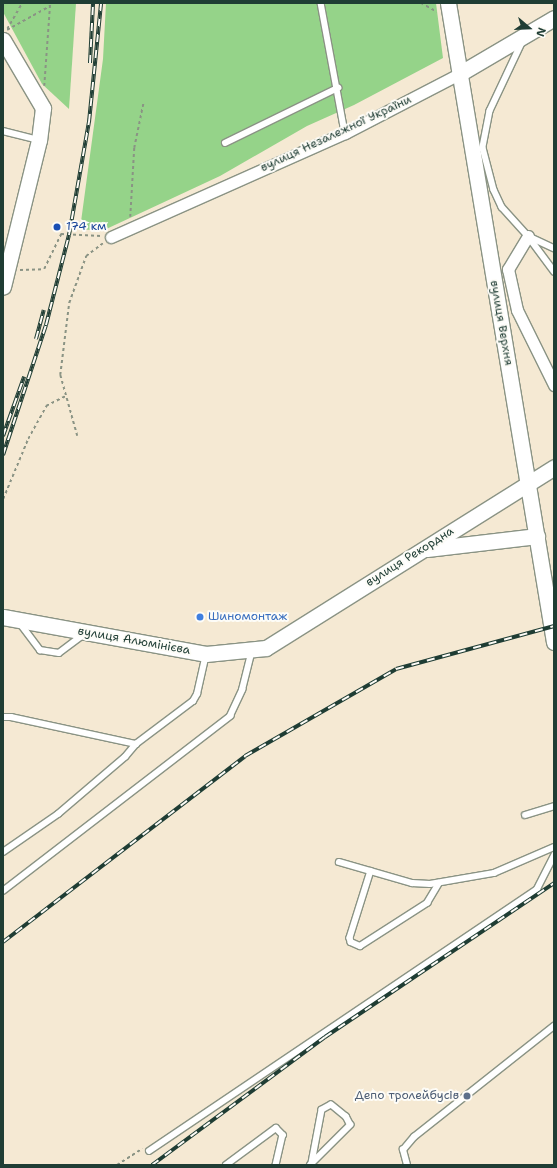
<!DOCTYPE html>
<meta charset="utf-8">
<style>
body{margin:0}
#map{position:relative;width:557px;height:1168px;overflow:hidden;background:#f5e9d3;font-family:"Shantell Sans",sans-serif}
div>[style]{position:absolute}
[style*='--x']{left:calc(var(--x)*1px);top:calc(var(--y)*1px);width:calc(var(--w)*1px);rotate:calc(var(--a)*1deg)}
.green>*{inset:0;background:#95d389}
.path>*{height:1.5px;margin-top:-0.75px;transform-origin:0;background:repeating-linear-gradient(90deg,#8a9384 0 3px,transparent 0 6px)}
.roads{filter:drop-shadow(1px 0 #8a9384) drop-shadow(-1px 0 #8a9384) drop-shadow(0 1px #8a9384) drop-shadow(0 -1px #8a9384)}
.lane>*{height:5.5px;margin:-2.75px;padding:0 2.75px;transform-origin:2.75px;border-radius:2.75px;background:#fff}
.street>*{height:11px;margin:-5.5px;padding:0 5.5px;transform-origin:5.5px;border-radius:5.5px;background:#fff}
.secondary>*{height:15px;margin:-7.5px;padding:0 7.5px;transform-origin:7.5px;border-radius:7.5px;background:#fff}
.rail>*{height:4px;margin-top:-2px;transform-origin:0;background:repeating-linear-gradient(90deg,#fdfcf7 0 8px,#1f3d34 0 16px);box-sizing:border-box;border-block:1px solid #1f3d34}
.dots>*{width:11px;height:11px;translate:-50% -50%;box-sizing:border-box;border:2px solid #fdfcf7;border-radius:50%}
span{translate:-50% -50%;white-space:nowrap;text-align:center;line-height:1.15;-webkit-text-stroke:4px #fdfcf7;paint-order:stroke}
.street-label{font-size:12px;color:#1f3d34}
.transit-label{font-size:12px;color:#164399}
.left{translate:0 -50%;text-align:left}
.shop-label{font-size:12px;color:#366cbe}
.service-label{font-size:12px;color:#4e5e75}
.right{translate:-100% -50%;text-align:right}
.frame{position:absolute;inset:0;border:4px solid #1f3d34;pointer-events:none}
.north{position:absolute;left:509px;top:8px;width:40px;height:40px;-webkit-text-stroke:3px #fdfcf7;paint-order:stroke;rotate:109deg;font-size:11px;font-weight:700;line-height:16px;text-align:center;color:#1f3d34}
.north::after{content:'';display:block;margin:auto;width:14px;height:18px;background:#1f3d34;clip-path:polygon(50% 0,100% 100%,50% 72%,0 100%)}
</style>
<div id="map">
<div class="green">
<div style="clip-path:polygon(3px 3px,76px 3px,69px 109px,42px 84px,3px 12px)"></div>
<div style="clip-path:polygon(106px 3px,436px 3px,443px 58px,354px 105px,307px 126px,220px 176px,102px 231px,80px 229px,103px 59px)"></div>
</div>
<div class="path">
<div style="--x:421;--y:3;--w:18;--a:29"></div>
<div style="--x:7;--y:29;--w:30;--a:-60"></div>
<div style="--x:7;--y:30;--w:49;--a:-29.2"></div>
<div style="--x:44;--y:86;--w:83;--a:-85.9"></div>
<div style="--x:130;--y:217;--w:69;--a:-86.7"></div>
<div style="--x:134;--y:148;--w:45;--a:-78.4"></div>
<div style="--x:20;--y:270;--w:24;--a:-2"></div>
<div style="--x:44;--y:269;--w:39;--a:-64"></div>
<div style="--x:61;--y:234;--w:40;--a:2.9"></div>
<div style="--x:77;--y:436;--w:63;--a:-105.6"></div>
<div style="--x:60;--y:375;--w:73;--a:-82.9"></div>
<div style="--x:69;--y:303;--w:50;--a:-70.1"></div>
<div style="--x:86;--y:256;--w:21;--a:-37"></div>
<div style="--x:3;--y:499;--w:65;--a:-67.4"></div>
<div style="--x:28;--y:439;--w:38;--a:-61"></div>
<div style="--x:46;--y:406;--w:22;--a:-27"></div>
<div style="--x:117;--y:1165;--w:30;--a:-33"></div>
</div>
<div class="roads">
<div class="lane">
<div style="--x:321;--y:3;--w:132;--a:79.5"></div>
<div style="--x:523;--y:41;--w:77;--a:115.2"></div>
<div style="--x:490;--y:111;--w:38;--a:101"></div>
<div style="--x:483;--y:148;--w:43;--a:75.3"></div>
<div style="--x:494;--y:190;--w:19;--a:65"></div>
<div style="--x:502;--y:207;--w:39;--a:48"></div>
<div style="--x:528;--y:236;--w:29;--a:25"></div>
<div style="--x:3;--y:131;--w:36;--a:14"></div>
<div style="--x:225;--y:143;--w:126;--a:-26"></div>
<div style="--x:528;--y:236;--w:44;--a:53.4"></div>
<div style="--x:20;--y:623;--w:34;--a:53"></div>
<div style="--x:40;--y:650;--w:19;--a:9"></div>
<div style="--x:59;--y:653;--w:31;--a:-37"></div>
<div style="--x:3;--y:717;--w:8;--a:0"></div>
<div style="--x:11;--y:717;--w:128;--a:12.2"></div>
<div style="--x:136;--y:744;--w:71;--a:-37"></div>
<div style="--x:193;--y:701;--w:8;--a:-60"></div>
<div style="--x:197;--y:694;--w:41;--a:-77.3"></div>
<div style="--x:525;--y:815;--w:30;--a:-17"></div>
<div style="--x:3;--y:852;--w:67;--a:-34.6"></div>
<div style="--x:58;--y:814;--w:88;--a:-40.4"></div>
<div style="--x:125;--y:757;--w:17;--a:-50"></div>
<div style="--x:339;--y:862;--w:76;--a:16"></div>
<div style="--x:412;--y:883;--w:18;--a:3"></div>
<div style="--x:430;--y:884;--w:65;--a:-9.8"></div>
<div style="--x:494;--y:873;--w:65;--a:-23.4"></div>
<div style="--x:371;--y:871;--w:70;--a:107.4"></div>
<div style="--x:350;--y:938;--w:4;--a:76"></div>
<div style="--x:351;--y:942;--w:10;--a:24"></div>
<div style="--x:360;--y:946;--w:80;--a:-32.7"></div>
<div style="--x:427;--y:903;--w:23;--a:-59"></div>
<div style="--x:3;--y:891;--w:287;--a:-37.6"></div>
<div style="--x:230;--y:716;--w:29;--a:-65"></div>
<div style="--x:242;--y:690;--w:41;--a:-76"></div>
<div style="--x:149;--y:1151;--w:468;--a:-34"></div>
<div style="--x:537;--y:889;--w:38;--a:-63"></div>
<div style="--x:226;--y:1165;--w:62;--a:-36.5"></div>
<div style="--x:276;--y:1128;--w:10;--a:45"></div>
<div style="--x:283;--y:1135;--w:31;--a:103"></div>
<div style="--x:310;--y:1165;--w:57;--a:-45"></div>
<div style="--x:350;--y:1125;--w:9;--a:-117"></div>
<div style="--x:346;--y:1117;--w:19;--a:-141"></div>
<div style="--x:331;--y:1105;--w:10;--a:151"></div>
<div style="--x:322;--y:1110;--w:54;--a:100.7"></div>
<div style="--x:407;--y:1165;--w:16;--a:-105"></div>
<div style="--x:403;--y:1150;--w:17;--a:-50"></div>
<div style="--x:414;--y:1137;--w:179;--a:-38.4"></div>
</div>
<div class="street">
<div style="--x:528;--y:236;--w:39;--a:121"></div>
<div style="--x:508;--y:269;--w:42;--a:77.6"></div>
<div style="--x:517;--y:310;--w:84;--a:63.7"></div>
<div style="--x:111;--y:237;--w:256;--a:-24"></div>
<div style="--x:345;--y:133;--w:128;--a:-27.4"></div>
</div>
<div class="secondary">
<div style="--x:448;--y:3;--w:648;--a:80.58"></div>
<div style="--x:3;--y:40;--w:79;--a:59.5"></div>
<div style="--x:43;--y:108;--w:32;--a:97"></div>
<div style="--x:39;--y:140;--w:151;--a:103.8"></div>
<div style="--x:459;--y:74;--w:110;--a:-30.5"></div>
<div style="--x:427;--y:549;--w:111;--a:-6.7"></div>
<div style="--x:3;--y:617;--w:206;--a:10.3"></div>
<div style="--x:206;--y:654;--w:60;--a:-5.7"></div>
<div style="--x:266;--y:648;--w:340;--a:-32.1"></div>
</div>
</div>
<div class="rail">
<div style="--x:90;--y:63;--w:60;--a:-87.1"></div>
<div style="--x:36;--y:339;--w:30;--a:-75"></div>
<div style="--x:3;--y:436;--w:63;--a:-70.4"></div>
<div style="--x:3;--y:455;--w:137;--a:-71.7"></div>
<div style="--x:46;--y:325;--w:93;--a:-75.7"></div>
<div style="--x:69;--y:235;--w:115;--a:-80"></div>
<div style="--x:89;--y:122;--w:120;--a:-84.2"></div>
<div style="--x:3;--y:942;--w:305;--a:-37.5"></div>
<div style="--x:245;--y:756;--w:174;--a:-29.9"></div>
<div style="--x:396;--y:669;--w:164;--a:-15.2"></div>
<div style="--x:152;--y:1165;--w:215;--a:-36.5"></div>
<div style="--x:325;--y:1037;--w:276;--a:-33.9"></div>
</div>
<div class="dots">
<div style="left:57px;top:227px;background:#1a4fb4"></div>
<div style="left:200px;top:617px;background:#3f7fe0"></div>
<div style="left:467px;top:1096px;background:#5c6f8a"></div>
</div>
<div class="street-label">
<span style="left:336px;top:134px;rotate:-25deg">вулиця Незалежної України</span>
<span style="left:501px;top:323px;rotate:80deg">вулиця Верхня</span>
<span style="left:410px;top:557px;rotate:-32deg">вулиця Рекордна</span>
<span style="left:134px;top:641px;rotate:10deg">вулиця Алюмінієва</span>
</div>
<div class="transit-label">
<span class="left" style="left:66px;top:227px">174 км</span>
</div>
<div class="shop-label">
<span class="left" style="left:208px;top:617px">Шиномонтаж</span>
</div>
<div class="service-label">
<span class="right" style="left:459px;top:1096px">Депо тролейбусів</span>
</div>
<div class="frame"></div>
<div class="north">N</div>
</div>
